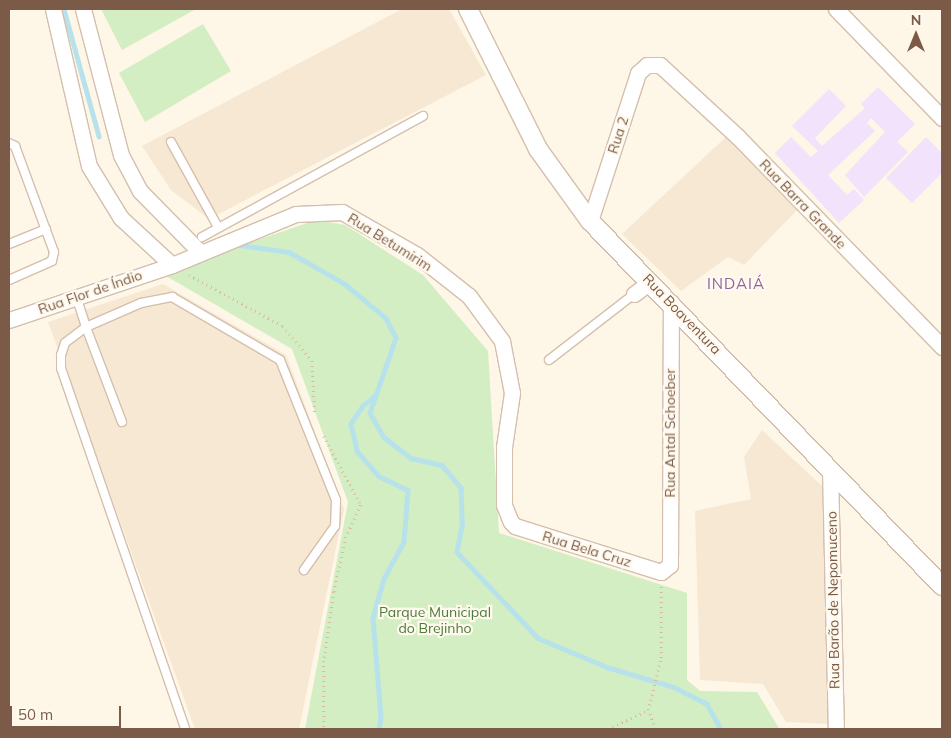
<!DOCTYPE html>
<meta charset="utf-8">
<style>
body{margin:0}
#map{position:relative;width:951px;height:738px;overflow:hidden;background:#fef6e6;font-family:Mulish,sans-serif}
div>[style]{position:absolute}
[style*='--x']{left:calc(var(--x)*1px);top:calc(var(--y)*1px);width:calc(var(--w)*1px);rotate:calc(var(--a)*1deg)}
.residential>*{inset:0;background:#f7e8d3}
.education>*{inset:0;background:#f3e2fb}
.green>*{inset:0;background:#d2eec2}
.stream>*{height:4.5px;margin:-2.25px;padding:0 2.25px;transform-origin:2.25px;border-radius:2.25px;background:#b8e2eb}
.path>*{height:2.5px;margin-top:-1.25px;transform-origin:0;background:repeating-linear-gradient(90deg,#dcb79d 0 1px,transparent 0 5px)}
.roads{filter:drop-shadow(1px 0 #d4bfad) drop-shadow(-1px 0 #d4bfad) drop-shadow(0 1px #d4bfad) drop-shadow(0 -1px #d4bfad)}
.service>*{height:8px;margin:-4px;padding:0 4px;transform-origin:4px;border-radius:4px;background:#fff}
.minor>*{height:15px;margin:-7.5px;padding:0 7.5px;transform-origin:7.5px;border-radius:7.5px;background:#fff}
.tertiary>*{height:18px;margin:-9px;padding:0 9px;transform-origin:9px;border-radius:9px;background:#fff}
span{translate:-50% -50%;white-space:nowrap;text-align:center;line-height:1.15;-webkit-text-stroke:4.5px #fff9ee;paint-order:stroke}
.street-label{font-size:14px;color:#7b5b47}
.park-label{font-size:14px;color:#4c7c3c}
.neighbourhood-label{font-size:15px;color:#8c639f;letter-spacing:1px}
.frame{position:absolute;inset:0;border:10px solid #7b5b47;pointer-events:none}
.north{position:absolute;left:891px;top:10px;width:50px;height:50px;-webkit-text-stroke:4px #fff9ee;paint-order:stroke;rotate:0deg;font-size:14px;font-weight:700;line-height:20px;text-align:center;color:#7b5b47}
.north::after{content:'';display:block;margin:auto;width:18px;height:22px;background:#7b5b47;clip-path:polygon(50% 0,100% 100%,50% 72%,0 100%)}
.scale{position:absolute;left:10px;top:706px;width:111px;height:22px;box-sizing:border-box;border:2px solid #7b5b47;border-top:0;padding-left:6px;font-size:15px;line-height:18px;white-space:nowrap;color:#7b5b47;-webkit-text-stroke:4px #fff9ee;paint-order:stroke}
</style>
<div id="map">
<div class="residential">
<div style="clip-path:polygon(402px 9px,449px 9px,486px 75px,209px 219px,171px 190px,142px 146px)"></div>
<div style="clip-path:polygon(726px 137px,797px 210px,744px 265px,728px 257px,681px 291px,622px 234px)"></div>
<div style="clip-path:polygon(163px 284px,286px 355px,344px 509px,299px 729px,195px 729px,48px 322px)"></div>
<div style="clip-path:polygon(762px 430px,822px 486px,832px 724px,786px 722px,763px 684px,700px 680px,695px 511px,751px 499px,744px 457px)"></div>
</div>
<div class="education">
<div style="clip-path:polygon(878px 87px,915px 124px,897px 142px,908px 152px,864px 197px,845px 175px,885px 132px,871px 118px,867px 123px,875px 131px,828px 175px,847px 195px,854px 189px,864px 200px,839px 223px,775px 153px,791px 137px,811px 157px,818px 151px,792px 126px,829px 89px,846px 106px,815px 138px,822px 146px,865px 108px,861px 104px)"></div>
<div style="clip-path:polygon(926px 137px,942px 153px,942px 173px,912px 203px,886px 178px)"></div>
</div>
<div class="green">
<div style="clip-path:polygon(101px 9px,196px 9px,122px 50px)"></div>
<div style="clip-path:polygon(203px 24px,231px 71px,145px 122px,119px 73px)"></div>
<div style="clip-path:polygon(316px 220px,345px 225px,423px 275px,488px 351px,499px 533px,687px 593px,687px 680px,700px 691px,757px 692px,779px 728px,791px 729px,305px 729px,348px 502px,292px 349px,166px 276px,214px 255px)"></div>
</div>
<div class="stream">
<div style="--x:64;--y:9;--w:132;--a:74.6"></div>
<div style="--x:240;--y:245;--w:49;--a:8.1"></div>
<div style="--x:289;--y:252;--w:64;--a:29.7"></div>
<div style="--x:345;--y:284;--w:53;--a:39.7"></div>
<div style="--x:386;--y:318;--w:22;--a:63"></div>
<div style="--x:396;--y:338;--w:79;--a:109.1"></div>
<div style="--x:370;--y:413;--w:28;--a:60"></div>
<div style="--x:384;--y:437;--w:34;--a:38"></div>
<div style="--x:411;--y:458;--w:32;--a:13"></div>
<div style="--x:442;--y:465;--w:30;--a:50"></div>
<div style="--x:461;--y:488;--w:38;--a:88"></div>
<div style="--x:462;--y:526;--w:26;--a:101"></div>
<div style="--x:457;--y:552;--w:118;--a:46.7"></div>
<div style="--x:538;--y:638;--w:75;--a:22.8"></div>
<div style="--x:607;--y:667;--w:70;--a:16.6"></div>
<div style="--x:674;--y:687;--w:37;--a:27"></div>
<div style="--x:707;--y:704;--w:29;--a:61"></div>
<div style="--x:375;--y:396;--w:16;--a:140"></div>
<div style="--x:363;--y:406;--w:22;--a:124"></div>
<div style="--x:351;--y:424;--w:28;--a:77"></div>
<div style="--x:357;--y:451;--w:33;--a:49"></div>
<div style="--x:379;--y:476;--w:32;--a:26"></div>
<div style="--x:408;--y:490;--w:52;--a:94.4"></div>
<div style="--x:404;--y:542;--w:42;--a:118.4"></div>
<div style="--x:384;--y:579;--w:41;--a:105.8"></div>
<div style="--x:373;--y:618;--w:99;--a:85.4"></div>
<div style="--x:381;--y:717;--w:12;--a:99"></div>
</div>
<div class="path">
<div style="--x:189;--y:275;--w:107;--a:28.5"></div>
<div style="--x:283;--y:326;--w:45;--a:50.4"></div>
<div style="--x:312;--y:361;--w:54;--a:86.8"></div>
<div style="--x:324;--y:436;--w:78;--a:61.8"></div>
<div style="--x:361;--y:505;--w:35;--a:115"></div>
<div style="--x:346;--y:537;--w:56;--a:102.3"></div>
<div style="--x:334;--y:592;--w:70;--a:98.2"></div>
<div style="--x:324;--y:661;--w:68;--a:90"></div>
<div style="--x:608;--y:729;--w:44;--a:-25.4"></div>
<div style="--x:655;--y:729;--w:20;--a:-110"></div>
<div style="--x:648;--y:710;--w:54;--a:-76"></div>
<div style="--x:661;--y:658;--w:72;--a:-90"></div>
</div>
<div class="roads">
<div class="service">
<div style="--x:171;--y:142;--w:97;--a:61.1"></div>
<div style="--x:9;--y:143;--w:7;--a:27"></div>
<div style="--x:15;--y:146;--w:113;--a:69.8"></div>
<div style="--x:54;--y:252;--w:9;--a:103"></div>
<div style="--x:52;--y:261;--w:47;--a:156.2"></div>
<div style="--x:202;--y:237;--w:252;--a:-28.7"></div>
<div style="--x:9;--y:244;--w:40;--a:-22"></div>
<div style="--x:76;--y:296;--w:33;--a:72"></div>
<div style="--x:86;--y:327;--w:26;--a:143"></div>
<div style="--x:65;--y:343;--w:13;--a:108"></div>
<div style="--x:61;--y:355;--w:13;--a:90"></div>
<div style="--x:61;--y:368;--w:382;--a:71"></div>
<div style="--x:549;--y:360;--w:108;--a:-37.8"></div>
<div style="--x:122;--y:422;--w:102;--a:-110.8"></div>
<div style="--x:86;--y:327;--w:60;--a:-23.6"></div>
<div style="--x:141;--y:303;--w:32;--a:-11"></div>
<div style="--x:172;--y:297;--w:125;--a:30.3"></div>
<div style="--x:280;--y:360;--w:151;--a:68.2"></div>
<div style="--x:336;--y:500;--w:26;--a:92"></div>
<div style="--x:335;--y:526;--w:54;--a:125.2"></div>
</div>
<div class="minor">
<div style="--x:53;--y:9;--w:161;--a:77.1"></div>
<div style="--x:89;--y:166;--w:61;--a:58.4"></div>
<div style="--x:121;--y:218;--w:69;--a:42.7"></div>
<div style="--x:83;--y:9;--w:151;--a:75.4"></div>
<div style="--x:121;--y:155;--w:41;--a:62.2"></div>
<div style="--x:140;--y:191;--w:87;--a:45.5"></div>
<div style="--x:836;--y:9;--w:152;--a:45.8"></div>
<div style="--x:590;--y:221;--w:156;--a:-72"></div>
<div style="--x:638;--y:73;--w:12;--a:-42"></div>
<div style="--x:647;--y:65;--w:13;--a:0"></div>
<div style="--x:660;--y:65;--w:106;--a:42.7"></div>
<div style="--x:738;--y:137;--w:293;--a:45.8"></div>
<div style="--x:634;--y:294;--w:20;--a:-37"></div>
<div style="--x:9;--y:320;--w:172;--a:-18.6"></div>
<div style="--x:172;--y:265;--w:134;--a:-22.4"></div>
<div style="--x:296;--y:214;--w:46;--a:-2.5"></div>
<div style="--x:342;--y:212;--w:86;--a:29.8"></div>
<div style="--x:417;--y:255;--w:66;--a:38.3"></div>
<div style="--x:469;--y:296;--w:56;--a:53.7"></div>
<div style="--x:502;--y:341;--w:53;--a:79.1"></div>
<div style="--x:512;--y:393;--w:55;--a:98.4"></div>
<div style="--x:504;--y:447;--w:58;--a:90"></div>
<div style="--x:504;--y:505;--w:18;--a:68"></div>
<div style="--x:511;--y:522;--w:6;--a:45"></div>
<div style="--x:515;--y:526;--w:153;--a:17.5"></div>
<div style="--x:661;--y:572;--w:11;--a:-38"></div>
<div style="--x:670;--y:565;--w:263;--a:-89.8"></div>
<div style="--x:830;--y:470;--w:259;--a:88.7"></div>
</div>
<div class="tertiary">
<div style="--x:468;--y:9;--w:157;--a:63.4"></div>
<div style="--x:538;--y:149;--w:89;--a:54.2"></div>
<div style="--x:590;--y:221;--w:507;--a:46.04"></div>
</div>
</div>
<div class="street-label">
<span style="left:618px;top:135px;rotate:-72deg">Rua 2</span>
<span style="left:803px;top:204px;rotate:46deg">Rua Barra Grande</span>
<span style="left:390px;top:242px;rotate:32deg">Rua Betumirim</span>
<span style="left:90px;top:292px;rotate:-19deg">Rua Flor de Índio</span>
<span style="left:682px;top:314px;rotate:46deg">Rua Boaventura</span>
<span style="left:670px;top:433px;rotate:-90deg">Rua Antal Schoeber</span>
<span style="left:587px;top:549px;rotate:17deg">Rua Bela Cruz</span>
<span style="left:833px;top:600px;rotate:-91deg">Rua Barão de Nepomuceno</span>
</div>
<div class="park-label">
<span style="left:435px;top:620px">Parque Municipal<br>do Brejinho</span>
</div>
<div class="neighbourhood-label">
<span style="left:736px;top:284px">INDAIÁ</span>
</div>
<div class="frame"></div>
<div class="north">N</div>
<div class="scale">50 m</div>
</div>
